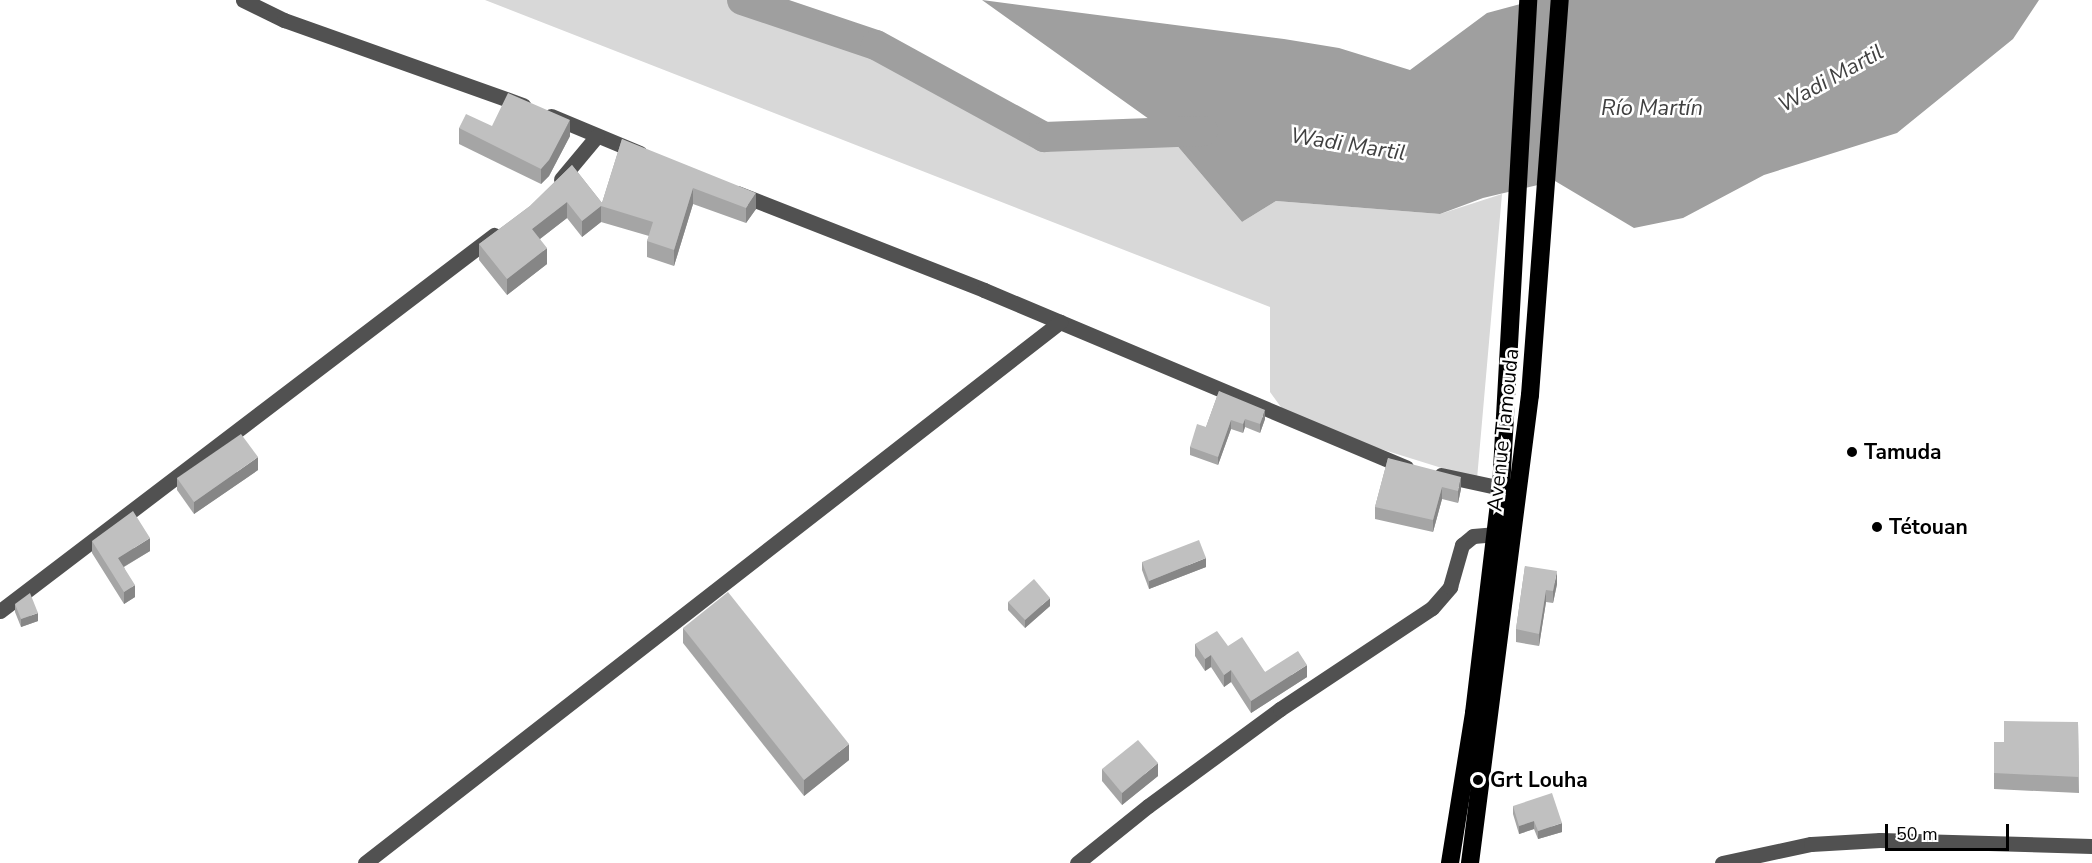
<!DOCTYPE html>
<meta charset="utf-8">
<style>
body{margin:0}
#map{position:relative;width:2092px;height:863px;overflow:hidden;background:#fff;font-family:"Nunito Sans",sans-serif}
div>[style]{position:absolute}
[style*='--x']{left:calc(var(--x)*1px);top:calc(var(--y)*1px);width:calc(var(--w)*1px);rotate:calc(var(--a)*1deg)}
.green>*{inset:0;background:#d8d8d8}
.water>*{inset:0;background:#9f9f9f}
.river>*{height:30px;margin:-15px;padding:0 15px;transform-origin:15px;border-radius:15px;background:#9f9f9f}
.minor>*{height:15px;margin:-7.5px;padding:0 7.5px;transform-origin:7.5px;border-radius:7.5px;background:#515151}
.highway>*{height:18px;margin:-9px;padding:0 9px;transform-origin:9px;border-radius:9px;background:#000}
.wall>*{inset:0;background:#a5a5a5}
.shaded-wall>*{inset:0;background:#868686}
.building>*{inset:0;background:#c0c0c0}
.dots>*{width:16px;height:16px;translate:-50% -50%;box-sizing:border-box;border:3px solid #fff;border-radius:50%}
span{translate:-50% -50%;white-space:nowrap;text-align:center;line-height:1.15;-webkit-text-stroke:5px #fff;paint-order:stroke}
.street-label{font-size:21px;color:#000}
.poi-label{font-size:21px;color:#000;font-weight:700}
.left{translate:0 -50%;text-align:left}
.water-label{font-size:22px;color:#404040;font-style:italic}
.scale{position:absolute;left:1885px;top:824px;width:124px;height:27px;box-sizing:border-box;border:3px solid #000;border-top:0;padding-left:8px;font-size:18px;line-height:21px;white-space:nowrap;color:#000;-webkit-text-stroke:4px #fff;paint-order:stroke}
</style>
<div id="map">
<div class="green">
<div style="clip-path:polygon(485px 0,742px 0,876px 45px,1044px 137px,1163px 129px,1242px 222px,1276px 201px,1440px 214px,1502px 194px,1477px 479px,1291px 421px,1270px 392px,1270px 307px)"></div>
</div>
<div class="water">
<div style="clip-path:polygon(982px 0,1284px 39px,1339px 48px,1410px 70px,1487px 13px,1535px 0,2039px 0,2013px 39px,1897px 133px,1764px 175px,1683px 218px,1634px 228px,1555px 181px,1483px 198px,1440px 214px,1276px 201px,1242px 222px,1163px 129px)"></div>
</div>
<div class="river">
<div style="--x:742;--y:0;--w:141;--a:18.6"></div>
<div style="--x:876;--y:45;--w:192;--a:28.7"></div>
<div style="--x:1044;--y:137;--w:159;--a:-2.2"></div>
</div>
<div class="minor">
<div style="--x:243;--y:0;--w:46;--a:26"></div>
<div style="--x:284;--y:20;--w:254;--a:19.6"></div>
<div style="--x:551;--y:116;--w:96;--a:22.6"></div>
<div style="--x:561;--y:179;--w:56;--a:-50.1"></div>
<div style="--x:737;--y:193;--w:265;--a:21.4"></div>
<div style="--x:984;--y:290;--w:458;--a:22.8"></div>
<div style="--x:1441;--y:475;--w:61;--a:12.2"></div>
<div style="--x:0;--y:611;--w:621;--a:-37.28"></div>
<div style="--x:365;--y:863;--w:881;--a:-37.9"></div>
<div style="--x:1077;--y:863;--w:91;--a:-38.8"></div>
<div style="--x:1148;--y:806;--w:164;--a:-36.3"></div>
<div style="--x:1280;--y:709;--w:182;--a:-33.6"></div>
<div style="--x:1432;--y:608;--w:28;--a:-49"></div>
<div style="--x:1450;--y:587;--w:44;--a:-74.1"></div>
<div style="--x:1462;--y:545;--w:14;--a:-39"></div>
<div style="--x:1473;--y:536;--w:21;--a:-5"></div>
<div style="--x:1722;--y:863;--w:91;--a:-12.1"></div>
<div style="--x:1811;--y:844;--w:69;--a:-3.3"></div>
<div style="--x:1880;--y:840;--w:212;--a:1.6"></div>
</div>
<div class="highway">
<div style="--x:1450;--y:863;--w:152;--a:-80.9"></div>
<div style="--x:1474;--y:713;--w:227;--a:-83.2"></div>
<div style="--x:1501;--y:488;--w:489;--a:-86.8"></div>
<div style="--x:1470;--y:863;--w:472;--a:-82.7"></div>
<div style="--x:1530;--y:395;--w:396;--a:-85.7"></div>
</div>
<div class="wall">
<div style="clip-path:polygon(492px 126px,570px 136px,549px 176px,541px 184px,459px 144px,459px 128px)"></div>
<div style="clip-path:polygon(622px 139px,756px 209px,746px 223px,693px 204px,674px 266px,647px 257px,647px 241px,649px 236px,601px 222px,582px 237px,567px 218px,540px 239px,547px 264px,507px 295px,479px 260px,479px 244px,530px 206px,572px 165px,602px 203px)"></div>
<div style="clip-path:polygon(1219px 391px,1265px 419px,1260px 433px,1245px 427px,1243px 433px,1231px 429px,1218px 465px,1190px 455px,1190px 447px,1206px 427px)"></div>
<div style="clip-path:polygon(1388px 458px,1461px 489px,1458px 503px,1442px 499px,1433px 532px,1375px 519px,1375px 507px)"></div>
<div style="clip-path:polygon(258px 470px,194px 514px,177px 490px,177px 478px)"></div>
<div style="clip-path:polygon(92px 541px,150px 551px,124px 567px,135px 597px,124px 604px,92px 553px)"></div>
<div style="clip-path:polygon(1142px 562px,1206px 567px,1149px 589px,1142px 570px)"></div>
<div style="clip-path:polygon(1525px 566px,1557px 584px,1553px 603px,1546px 602px,1539px 646px,1516px 642px,1516px 629px)"></div>
<div style="clip-path:polygon(1008px 602px,1050px 606px,1025px 628px,1008px 610px)"></div>
<div style="clip-path:polygon(15px 604px,38px 621px,21px 627px,15px 612px)"></div>
<div style="clip-path:polygon(683px 628px,849px 760px,804px 796px,683px 643px)"></div>
<div style="clip-path:polygon(1195px 644px,1228px 646px,1265px 672px,1307px 677px,1251px 713px,1231px 682px,1224px 687px,1211px 667px,1205px 671px,1195px 656px)"></div>
<div style="clip-path:polygon(2078px 722px,2079px 793px,1994px 789px,1994px 742px,2004px 742px)"></div>
<div style="clip-path:polygon(1102px 769px,1158px 776px,1122px 805px,1102px 781px)"></div>
<div style="clip-path:polygon(1513px 806px,1562px 832px,1538px 839px,1534px 829px,1519px 834px,1513px 814px)"></div>
</div>
<div class="shaded-wall">
<div style="clip-path:polygon(570px 120px,570px 136px,549px 176px,541px 184px,541px 169px)"></div>
<div style="clip-path:polygon(693px 188px,693px 204px,674px 266px,674px 250px)"></div>
<div style="clip-path:polygon(756px 193px,756px 209px,746px 223px,746px 208px)"></div>
<div style="clip-path:polygon(567px 202px,567px 218px,532px 245px,532px 229px)"></div>
<div style="clip-path:polygon(601px 206px,601px 222px,582px 237px,582px 221px)"></div>
<div style="clip-path:polygon(547px 248px,547px 264px,507px 295px,507px 279px)"></div>
<div style="clip-path:polygon(1265px 410px,1265px 419px,1260px 433px,1260px 424px)"></div>
<div style="clip-path:polygon(1245px 419px,1245px 427px,1243px 433px,1243px 424px)"></div>
<div style="clip-path:polygon(1231px 420px,1231px 429px,1218px 465px,1218px 457px)"></div>
<div style="clip-path:polygon(258px 457px,258px 470px,194px 514px,194px 502px)"></div>
<div style="clip-path:polygon(1461px 477px,1461px 489px,1458px 503px,1458px 491px)"></div>
<div style="clip-path:polygon(1442px 487px,1442px 499px,1433px 532px,1433px 520px)"></div>
<div style="clip-path:polygon(150px 538px,150px 551px,118px 570px,118px 558px)"></div>
<div style="clip-path:polygon(1206px 558px,1206px 567px,1149px 589px,1149px 581px)"></div>
<div style="clip-path:polygon(1557px 571px,1557px 584px,1553px 603px,1553px 591px)"></div>
<div style="clip-path:polygon(135px 585px,135px 597px,124px 604px,124px 592px)"></div>
<div style="clip-path:polygon(1546px 590px,1546px 602px,1539px 646px,1539px 634px)"></div>
<div style="clip-path:polygon(1050px 598px,1050px 606px,1025px 628px,1025px 620px)"></div>
<div style="clip-path:polygon(38px 613px,38px 621px,21px 627px,21px 619px)"></div>
<div style="clip-path:polygon(1211px 655px,1211px 667px,1205px 671px,1205px 659px)"></div>
<div style="clip-path:polygon(1307px 665px,1307px 677px,1251px 713px,1251px 701px)"></div>
<div style="clip-path:polygon(1231px 670px,1231px 682px,1224px 687px,1224px 675px)"></div>
<div style="clip-path:polygon(849px 744px,849px 760px,804px 796px,804px 780px)"></div>
<div style="clip-path:polygon(1158px 763px,1158px 776px,1122px 805px,1122px 793px)"></div>
<div style="clip-path:polygon(1534px 821px,1534px 829px,1519px 834px,1519px 826px)"></div>
<div style="clip-path:polygon(1562px 823px,1562px 832px,1538px 839px,1538px 831px)"></div>
</div>
<div class="building">
<div style="clip-path:polygon(508px 93px,570px 120px,549px 160px,541px 169px,459px 128px,466px 114px,492px 126px)"></div>
<div style="clip-path:polygon(622px 139px,756px 193px,746px 208px,693px 188px,674px 250px,647px 241px,653px 222px,601px 206px,582px 221px,567px 202px,532px 229px,547px 248px,507px 279px,479px 244px,530px 206px,572px 165px,602px 203px)"></div>
<div style="clip-path:polygon(1219px 391px,1265px 410px,1260px 424px,1245px 419px,1243px 424px,1231px 420px,1218px 457px,1190px 447px,1197px 424px,1206px 427px)"></div>
<div style="clip-path:polygon(241px 434px,258px 457px,194px 502px,177px 478px)"></div>
<div style="clip-path:polygon(1388px 458px,1461px 477px,1458px 491px,1442px 487px,1433px 520px,1375px 507px)"></div>
<div style="clip-path:polygon(133px 511px,150px 538px,118px 558px,135px 585px,124px 592px,92px 541px)"></div>
<div style="clip-path:polygon(1199px 540px,1206px 558px,1149px 581px,1142px 562px)"></div>
<div style="clip-path:polygon(1525px 566px,1557px 571px,1553px 591px,1546px 590px,1539px 634px,1516px 629px)"></div>
<div style="clip-path:polygon(1034px 579px,1050px 598px,1025px 620px,1008px 602px)"></div>
<div style="clip-path:polygon(728px 592px,849px 744px,804px 780px,683px 628px)"></div>
<div style="clip-path:polygon(30px 593px,38px 613px,21px 619px,15px 604px)"></div>
<div style="clip-path:polygon(1217px 631px,1228px 646px,1242px 637px,1265px 672px,1298px 651px,1307px 665px,1251px 701px,1231px 670px,1224px 675px,1211px 655px,1205px 659px,1195px 644px)"></div>
<div style="clip-path:polygon(2004px 721px,2078px 722px,2079px 777px,1994px 773px,1994px 742px,2004px 742px)"></div>
<div style="clip-path:polygon(1138px 740px,1158px 763px,1122px 793px,1102px 769px)"></div>
<div style="clip-path:polygon(1552px 793px,1562px 823px,1538px 831px,1534px 821px,1519px 826px,1513px 806px)"></div>
</div>
<div class="dots">
<div style="left:1852px;top:452px;background:#000"></div>
<div style="left:1877px;top:527px;background:#000"></div>
<div style="left:1478px;top:780px;background:#000"></div>
</div>
<div class="street-label">
<span style="left:1503px;top:430px;rotate:-84deg">Avenue Tamouda</span>
</div>
<div class="poi-label">
<span class="left" style="left:1864px;top:452px">Tamuda</span>
<span class="left" style="left:1889px;top:527px">Tétouan</span>
<span class="left" style="left:1490px;top:780px">Grt Louha</span>
</div>
<div class="water-label">
<span style="left:1831px;top:79px;rotate:-29deg">Wadi Martil</span>
<span style="left:1652px;top:109px">Río Martín</span>
<span style="left:1348px;top:145px;rotate:9deg">Wadi Martil</span>
</div>
<div class="scale">50 m</div>
</div>
